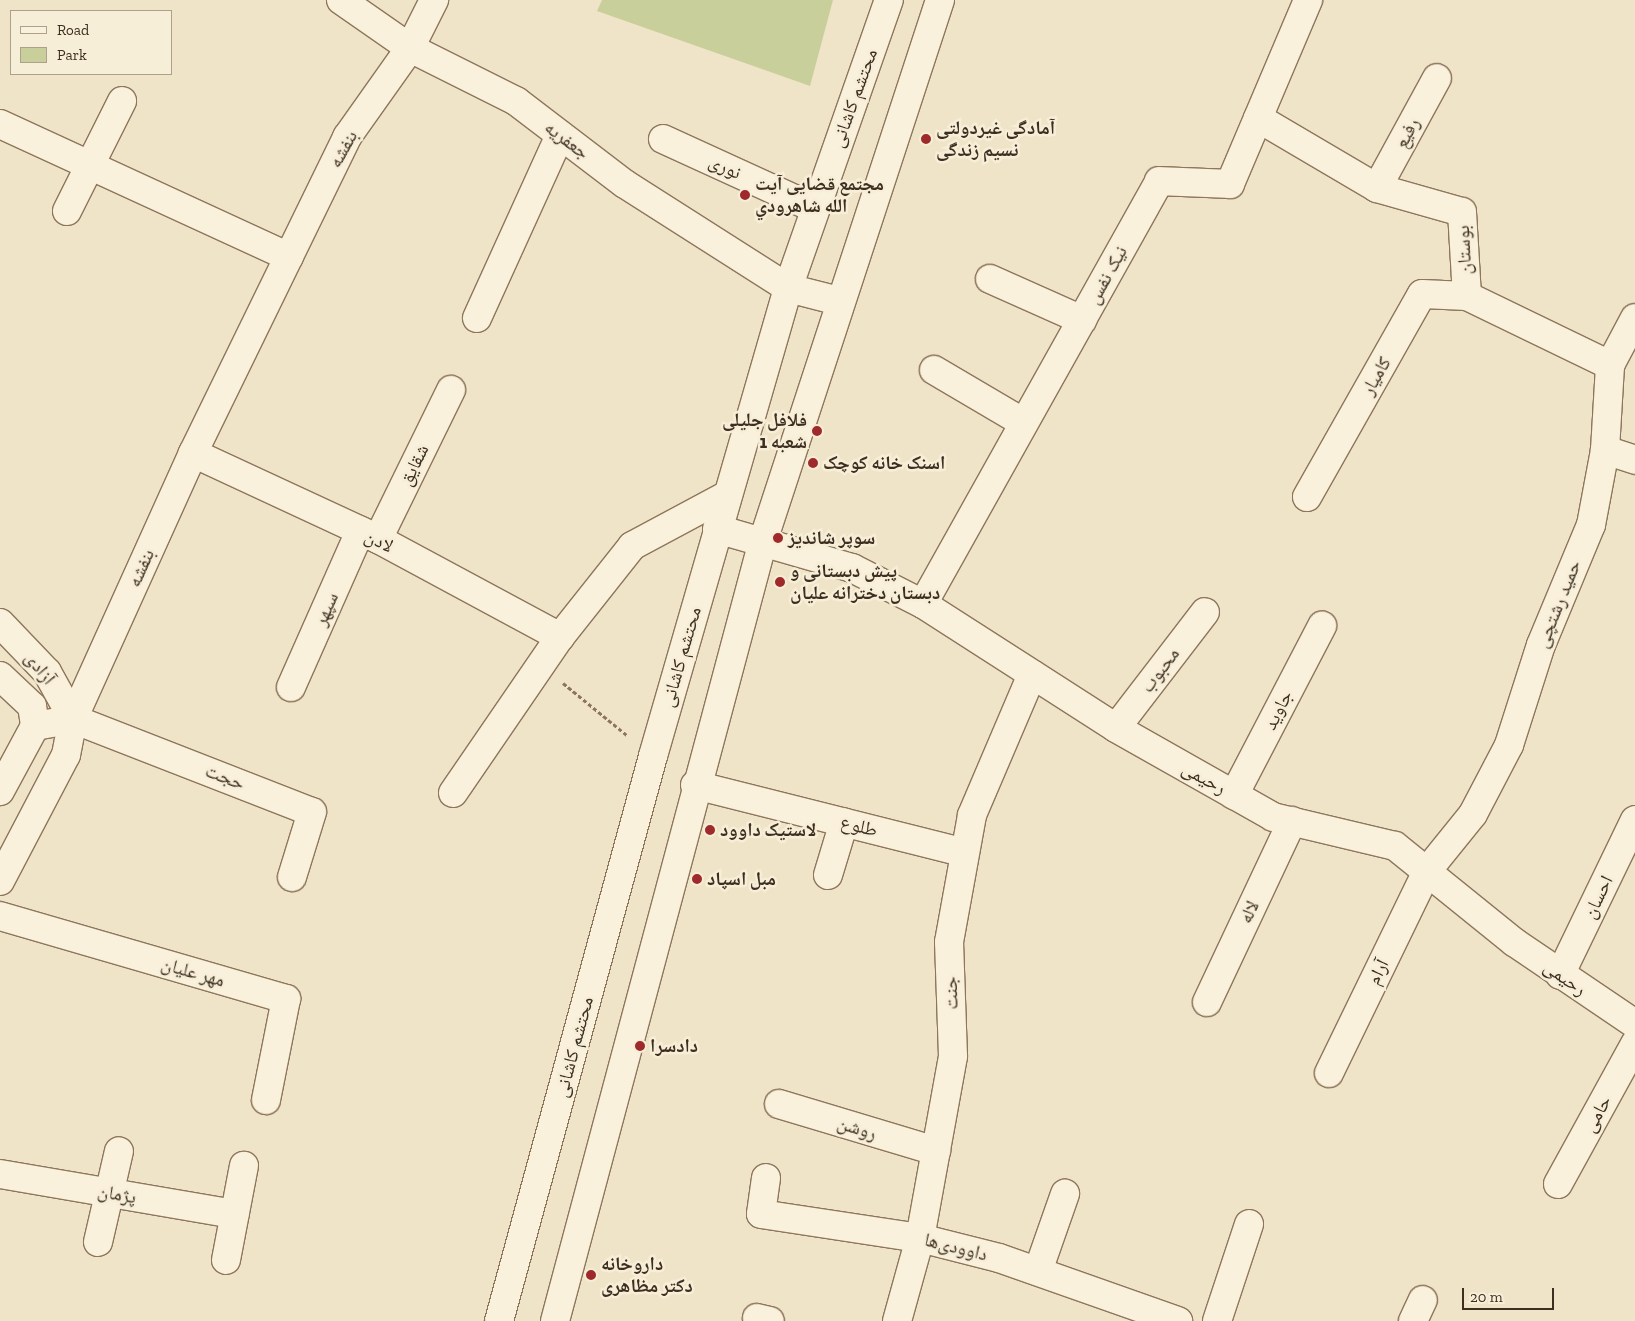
<!DOCTYPE html>
<meta charset="utf-8">
<style>
body{margin:0}
#map{position:relative;width:1635px;height:1321px;overflow:hidden;background:#f0e4c8;font-family:"Zilla Slab","Noto Naskh Arabic",serif}
div>[style]{position:absolute}
[style*='--x']{left:calc(var(--x)*1px);top:calc(var(--y)*1px);width:calc(var(--w)*1px);rotate:calc(var(--a)*1deg)}
.green>*{inset:0;background:#c9cf9b}
.path>*{height:3px;margin-top:-1.5px;transform-origin:0;background:repeating-linear-gradient(90deg,#8d765c 0 4px,transparent 0 6.5px)}
.roads{filter:drop-shadow(1px 0 #8d765c) drop-shadow(-1px 0 #8d765c) drop-shadow(0 1px #8d765c) drop-shadow(0 -1px #8d765c)}
.minor>*{height:28px;margin:-14px;padding:0 14px;transform-origin:14px;border-radius:14px;background:#faf1dc}
.tertiary>*{height:28px;margin:-14px;padding:0 14px;transform-origin:14px;border-radius:14px;background:#faf1dc}
.secondary>*{height:28px;margin:-14px;padding:0 14px;transform-origin:14px;border-radius:14px;background:#faf1dc}
.dots>*{width:14px;height:14px;translate:-50% -50%;box-sizing:border-box;border:2px solid #f7eed8;border-radius:50%}
span{translate:-50% -50%;white-space:nowrap;text-align:center;line-height:1.15;-webkit-text-stroke:5px #f7eed8;paint-order:stroke}
.street-label{font-size:19px;color:#3d2e20}
.poi-label{font-size:19px;color:#3d2e20;font-weight:700}
.left{translate:0 -50%;text-align:left}
.right{translate:-100% -50%;text-align:right}
.legend{position:absolute;left:10px;top:10px;width:162px;height:65px;box-sizing:border-box;background:#f7eed8;border:1px solid #ada18e;margin:0;padding:6px 9px;list-style:none;font-size:15px;color:#3d2e20}
.legend li{display:flex;align-items:center;gap:10px;height:25px}
.legend b{width:25px;border:1px solid #ada18e}
.scale{position:absolute;left:1462px;top:1288px;width:92px;height:22px;box-sizing:border-box;border:2px solid #3d2e20;border-top:0;padding-left:6px;font-size:15px;line-height:18px;white-space:nowrap;color:#3d2e20;-webkit-text-stroke:4px #f7eed8;paint-order:stroke}
</style>
<div id="map">
<div class="green">
<div style="clip-path:polygon(602px 0,833px 0,810px 86px,597px 11px)"></div>
</div>
<div class="path">
<div style="--x:563;--y:683;--w:84;--a:39.2"></div>
</div>
<div class="roads">
<div class="minor">
<div style="--x:341;--y:0;--w:84;--a:34.8"></div>
<div style="--x:410;--y:48;--w:119;--a:26.6"></div>
<div style="--x:516;--y:101;--w:137;--a:37.3"></div>
<div style="--x:625;--y:184;--w:193;--a:32.5"></div>
<div style="--x:788;--y:288;--w:53;--a:14.3"></div>
<div style="--x:1258;--y:118;--w:138;--a:30.5"></div>
<div style="--x:1377;--y:188;--w:88;--a:15.8"></div>
<div style="--x:1462;--y:212;--w:84;--a:86.6"></div>
<div style="--x:1467;--y:296;--w:159;--a:25.8"></div>
<div style="--x:0;--y:124;--w:318;--a:24.7"></div>
<div style="--x:663;--y:139;--w:166;--a:24.6"></div>
<div style="--x:1377;--y:188;--w:125;--a:-61.4"></div>
<div style="--x:67;--y:211;--w:123;--a:-63.4"></div>
<div style="--x:990;--y:279;--w:101;--a:24"></div>
<div style="--x:477;--y:318;--w:201;--a:-65.6"></div>
<div style="--x:934;--y:370;--w:104;--a:30.5"></div>
<div style="--x:1605;--y:450;--w:32;--a:18"></div>
<div style="--x:193;--y:453;--w:204;--a:24.9"></div>
<div style="--x:378;--y:539;--w:207;--a:28.3"></div>
<div style="--x:1307;--y:497;--w:233;--a:-60.5"></div>
<div style="--x:1422;--y:294;--w:45;--a:2.5"></div>
<div style="--x:717;--y:529;--w:141;--a:16.1"></div>
<div style="--x:852;--y:568;--w:80;--a:26.9"></div>
<div style="--x:923;--y:604;--w:229;--a:32.7"></div>
<div style="--x:1116;--y:728;--w:180;--a:29.5"></div>
<div style="--x:1273;--y:817;--w:125;--a:13.4"></div>
<div style="--x:1395;--y:846;--w:153;--a:38.9"></div>
<div style="--x:1514;--y:942;--w:146;--a:34.1"></div>
<div style="--x:378;--y:539;--w:166;--a:-63.9"></div>
<div style="--x:923;--y:604;--w:484;--a:-60.8"></div>
<div style="--x:1159;--y:181;--w:71;--a:2.4"></div>
<div style="--x:1230;--y:184;--w:200;--a:-67"></div>
<div style="--x:0;--y:623;--w:68;--a:46.2"></div>
<div style="--x:47;--y:672;--w:54;--a:61"></div>
<div style="--x:0;--y:676;--w:44;--a:43.2"></div>
<div style="--x:32;--y:706;--w:20;--a:81"></div>
<div style="--x:35;--y:726;--w:74;--a:118.3"></div>
<div style="--x:291;--y:687;--w:171;--a:-66.1"></div>
<div style="--x:73;--y:719;--w:256;--a:21.3"></div>
<div style="--x:312;--y:812;--w:68;--a:107.1"></div>
<div style="--x:1116;--y:728;--w:146;--a:-52.5"></div>
<div style="--x:695;--y:785;--w:278;--a:14.1"></div>
<div style="--x:453;--y:793;--w:189;--a:-55.6"></div>
<div style="--x:560;--y:637;--w:116;--a:-51.6"></div>
<div style="--x:632;--y:546;--w:108;--a:-28.2"></div>
<div style="--x:1234;--y:795;--w:191;--a:-62.5"></div>
<div style="--x:828;--y:875;--w:55;--a:-73.2"></div>
<div style="--x:0;--y:881;--w:142;--a:-62.4"></div>
<div style="--x:66;--y:755;--w:37;--a:-79"></div>
<div style="--x:73;--y:719;--w:292;--a:-65.7"></div>
<div style="--x:193;--y:453;--w:352;--a:-64"></div>
<div style="--x:347;--y:137;--w:109;--a:-54.7"></div>
<div style="--x:410;--y:48;--w:54;--a:-63.4"></div>
<div style="--x:0;--y:916;--w:298;--a:16.2"></div>
<div style="--x:286;--y:999;--w:103;--a:101.2"></div>
<div style="--x:1560;--y:975;--w:172;--a:-64.2"></div>
<div style="--x:1207;--y:1002;--w:200;--a:-64.8"></div>
<div style="--x:1329;--y:1073;--w:225;--a:-64.1"></div>
<div style="--x:1427;--y:871;--w:73;--a:-51.1"></div>
<div style="--x:1473;--y:814;--w:78;--a:-62.4"></div>
<div style="--x:1509;--y:745;--w:105;--a:-72.3"></div>
<div style="--x:1541;--y:645;--w:130;--a:-67.4"></div>
<div style="--x:1591;--y:525;--w:76;--a:-79.4"></div>
<div style="--x:1605;--y:450;--w:85;--a:-86.6"></div>
<div style="--x:1610;--y:365;--w:53;--a:-62"></div>
<div style="--x:779;--y:1104;--w:164;--a:16.7"></div>
<div style="--x:0;--y:1174;--w:238;--a:9.7"></div>
<div style="--x:766;--y:1178;--w:36;--a:98"></div>
<div style="--x:761;--y:1214;--w:161;--a:8.6"></div>
<div style="--x:920;--y:1238;--w:81;--a:14.2"></div>
<div style="--x:999;--y:1258;--w:190;--a:19.4"></div>
<div style="--x:1558;--y:1184;--w:160;--a:-61.2"></div>
<div style="--x:98;--y:1242;--w:93;--a:-77"></div>
<div style="--x:226;--y:1260;--w:96;--a:-79.2"></div>
<div style="--x:1038;--y:1271;--w:82;--a:-70.7"></div>
<div style="--x:757;--y:1318;--w:13;--a:13"></div>
<div style="--x:897;--y:1321;--w:86;--a:-74.5"></div>
<div style="--x:920;--y:1238;--w:185;--a:-79.7"></div>
<div style="--x:953;--y:1056;--w:114;--a:-92"></div>
<div style="--x:949;--y:942;--w:129;--a:-79.7"></div>
<div style="--x:972;--y:815;--w:153;--a:-66.9"></div>
<div style="--x:1217;--y:1321;--w:102;--a:-71.7"></div>
<div style="--x:1413;--y:1321;--w:23;--a:-65"></div>
</div>
<div class="tertiary">
<div style="--x:35;--y:726;--w:39;--a:-10"></div>
</div>
<div class="secondary">
<div style="--x:499;--y:1321;--w:586;--a:-74.75"></div>
<div style="--x:653;--y:756;--w:487;--a:-73.9"></div>
<div style="--x:788;--y:288;--w:305;--a:-70.7"></div>
<div style="--x:555;--y:1321;--w:807;--a:-75.07"></div>
<div style="--x:763;--y:541;--w:569;--a:-71.88"></div>
</div>
</div>
<div class="dots">
<div style="left:926px;top:139px;background:#9e2a2b"></div>
<div style="left:745px;top:195px;background:#9e2a2b"></div>
<div style="left:817px;top:431px;background:#9e2a2b"></div>
<div style="left:813px;top:463px;background:#9e2a2b"></div>
<div style="left:778px;top:538px;background:#9e2a2b"></div>
<div style="left:780px;top:582px;background:#9e2a2b"></div>
<div style="left:710px;top:830px;background:#9e2a2b"></div>
<div style="left:697px;top:879px;background:#9e2a2b"></div>
<div style="left:640px;top:1046px;background:#9e2a2b"></div>
<div style="left:591px;top:1275px;background:#9e2a2b"></div>
</div>
<div class="street-label">
<span style="left:854px;top:98px;rotate:-70deg">محتشم کاشانی</span>
<span style="left:1407px;top:133px;rotate:-62deg">رفیع</span>
<span style="left:567px;top:140px;rotate:37deg">جعفریه</span>
<span style="left:343px;top:149px;rotate:-61deg">بنفشه</span>
<span style="left:725px;top:167px;rotate:25deg">نوری</span>
<span style="left:1464px;top:250px;rotate:-93deg">بوستان</span>
<span style="left:1107px;top:275px;rotate:-61deg">نیک نفس</span>
<span style="left:1376px;top:376px;rotate:-60deg">کامیار</span>
<span style="left:414px;top:465px;rotate:-64deg">شقایق</span>
<span style="left:379px;top:541px;rotate:26deg">لادن</span>
<span style="left:141px;top:568px;rotate:-66deg">بنفشه</span>
<span style="left:1558px;top:604px;rotate:-68deg">حمید رشتچی</span>
<span style="left:326px;top:609px;rotate:-66deg">سپهر</span>
<span style="left:681px;top:657px;rotate:-74deg">محتشم کاشانی</span>
<span style="left:40px;top:668px;rotate:51deg">آزادی</span>
<span style="left:1160px;top:670px;rotate:-53deg">محبوب</span>
<span style="left:1278px;top:710px;rotate:-63deg">جاوید</span>
<span style="left:225px;top:777px;rotate:21deg">حجت</span>
<span style="left:1204px;top:778px;rotate:29deg">رحیمی</span>
<span style="left:859px;top:826px;rotate:14deg">طلوع</span>
<span style="left:1598px;top:897px;rotate:-64deg">احسان</span>
<span style="left:1249px;top:912px;rotate:-65deg">لاله</span>
<span style="left:193px;top:972px;rotate:16deg">مهر علیان</span>
<span style="left:1378px;top:972px;rotate:-64deg">آرام</span>
<span style="left:1565px;top:978px;rotate:35deg">رحیمی</span>
<span style="left:951px;top:993px;rotate:-92deg">جنت</span>
<span style="left:574px;top:1047px;rotate:-75deg">محتشم کاشانی</span>
<span style="left:1597px;top:1114px;rotate:-61deg">حامی</span>
<span style="left:857px;top:1128px;rotate:17deg">روشن</span>
<span style="left:117px;top:1194px;rotate:10deg">پژمان</span>
<span style="left:956px;top:1247px;rotate:14deg">داوودی‌ها</span>
</div>
<div class="poi-label">
<span class="left" style="left:936px;top:139px">آمادگی غیردولتی<br>نسیم زندگی</span>
<span class="left" style="left:755px;top:195px">مجتمع قضایی آیت<br>الله شاهرودي</span>
<span class="right" style="left:807px;top:431px">فلافل جلیلی<br>شعبه 1</span>
<span class="left" style="left:823px;top:463px">اسنک خانه کوچک</span>
<span class="left" style="left:788px;top:538px">سوپر شاندیز</span>
<span class="left" style="left:790px;top:582px">پیش دبستانی و<br>دبستان دخترانه علیان</span>
<span class="left" style="left:720px;top:830px">لاستیک داوود</span>
<span class="left" style="left:707px;top:879px">مبل اسپاد</span>
<span class="left" style="left:650px;top:1046px">دادسرا</span>
<span class="left" style="left:601px;top:1275px">داروخانه<br>دکتر مظاهری</span>
</div>
<ul class="legend">
<li><b style="height:6px;background:#faf1dc"></b>Road</li>
<li><b style="height:14px;background:#c9cf9b"></b>Park</li>
</ul>
<div class="scale">20 m</div>
</div>
